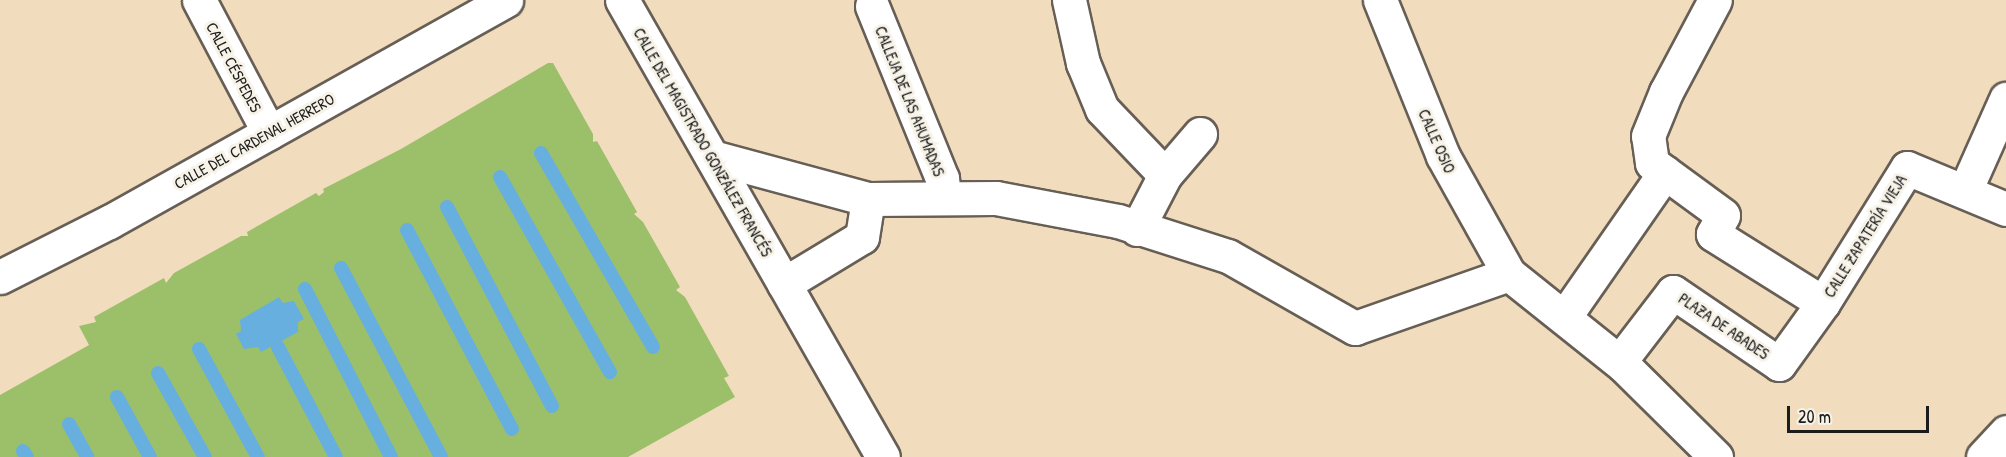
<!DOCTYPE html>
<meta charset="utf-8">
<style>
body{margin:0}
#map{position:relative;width:2006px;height:457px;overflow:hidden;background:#f2dcbe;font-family:"Patrick Hand",sans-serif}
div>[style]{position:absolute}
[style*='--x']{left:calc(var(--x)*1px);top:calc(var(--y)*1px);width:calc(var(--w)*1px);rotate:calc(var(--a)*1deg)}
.green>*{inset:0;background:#9cc06a}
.water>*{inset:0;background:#67afde}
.stream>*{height:14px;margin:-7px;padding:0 7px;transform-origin:7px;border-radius:7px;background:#67afde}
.roads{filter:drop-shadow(2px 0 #675f55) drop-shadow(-2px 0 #675f55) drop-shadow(0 2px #675f55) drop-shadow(0 -2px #675f55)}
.street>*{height:33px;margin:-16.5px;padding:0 16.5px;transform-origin:16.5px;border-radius:16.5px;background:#fff}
span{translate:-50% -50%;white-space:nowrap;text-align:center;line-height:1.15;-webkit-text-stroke:6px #f7f3e8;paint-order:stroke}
.street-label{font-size:16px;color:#1c1c1c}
.scale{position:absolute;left:1787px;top:406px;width:142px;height:27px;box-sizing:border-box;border:3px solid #1c1c1c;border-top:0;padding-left:8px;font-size:18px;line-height:21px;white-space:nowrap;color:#1c1c1c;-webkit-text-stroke:4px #f7f3e8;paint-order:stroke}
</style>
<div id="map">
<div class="green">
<div style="clip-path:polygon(548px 63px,553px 63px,593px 134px,593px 142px,597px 141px,637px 212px,634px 214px,643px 222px,680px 287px,676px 290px,685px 297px,729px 376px,724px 378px,735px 397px,628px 457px,0 457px,0 395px,89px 345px,79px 326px,96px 322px,94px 317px,164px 278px,166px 283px,174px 273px,241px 236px,248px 236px,247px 232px,316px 193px,319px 196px,324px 192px,323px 189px,401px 149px)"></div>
</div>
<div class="water">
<div style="clip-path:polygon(279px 297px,283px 303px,294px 301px,304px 319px,298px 322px,298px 332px,261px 352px,258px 347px,244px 349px,236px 334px,241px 331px,240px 320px)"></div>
</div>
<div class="stream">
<div style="--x:541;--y:153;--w:224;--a:60"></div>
<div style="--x:500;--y:177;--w:224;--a:60.6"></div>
<div style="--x:447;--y:207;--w:225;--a:62.2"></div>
<div style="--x:407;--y:230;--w:225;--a:62.2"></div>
<div style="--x:341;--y:268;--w:214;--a:62.1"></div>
<div style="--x:305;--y:289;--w:189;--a:62.9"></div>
<div style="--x:278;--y:347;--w:124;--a:62.2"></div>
<div style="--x:199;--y:349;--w:123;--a:61.4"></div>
<div style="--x:158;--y:373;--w:96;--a:60.8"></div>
<div style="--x:117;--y:397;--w:68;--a:61.2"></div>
<div style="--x:69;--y:424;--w:38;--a:61"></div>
<div style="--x:23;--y:451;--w:7;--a:56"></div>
</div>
<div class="roads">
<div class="street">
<div style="--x:199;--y:0;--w:150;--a:62.2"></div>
<div style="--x:622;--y:0;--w:526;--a:60.27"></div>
<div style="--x:1069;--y:0;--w:65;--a:77.5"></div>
<div style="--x:1083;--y:63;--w:50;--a:67.6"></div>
<div style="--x:1102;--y:109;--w:91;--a:46.3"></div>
<div style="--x:1380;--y:0;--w:168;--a:68"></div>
<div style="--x:1443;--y:156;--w:135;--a:60.8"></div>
<div style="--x:1509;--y:274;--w:146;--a:38.6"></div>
<div style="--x:1623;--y:365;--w:131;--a:44.7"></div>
<div style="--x:872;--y:6;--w:186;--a:67.9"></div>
<div style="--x:942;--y:178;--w:20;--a:84"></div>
<div style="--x:712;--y:157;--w:162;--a:15.1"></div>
<div style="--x:868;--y:199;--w:128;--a:-0.4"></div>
<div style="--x:996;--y:198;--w:124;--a:10.7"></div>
<div style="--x:1118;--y:221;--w:115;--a:17.7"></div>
<div style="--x:1228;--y:256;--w:146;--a:29.6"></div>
<div style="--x:1355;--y:328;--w:163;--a:-19.3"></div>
<div style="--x:1965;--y:191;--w:101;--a:-66"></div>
<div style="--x:1137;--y:229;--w:61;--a:-62.6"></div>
<div style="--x:1165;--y:175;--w:54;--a:-49.5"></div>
<div style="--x:0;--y:277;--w:122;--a:-26.8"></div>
<div style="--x:109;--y:222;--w:455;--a:-29.2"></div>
<div style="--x:784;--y:284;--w:91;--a:-31.1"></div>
<div style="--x:862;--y:237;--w:38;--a:-81"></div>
<div style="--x:1823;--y:303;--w:159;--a:-58.1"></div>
<div style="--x:1907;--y:168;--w:107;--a:22.5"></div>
<div style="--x:1565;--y:316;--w:175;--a:-55.2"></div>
<div style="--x:1620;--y:361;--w:87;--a:-52.5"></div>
<div style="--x:1673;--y:292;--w:128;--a:34.2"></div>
<div style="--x:1779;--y:364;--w:75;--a:-54.2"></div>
<div style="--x:1823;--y:303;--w:130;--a:-147.9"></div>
<div style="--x:1713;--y:234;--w:21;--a:-62"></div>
<div style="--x:1723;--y:215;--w:88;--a:-143.8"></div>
<div style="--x:1652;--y:163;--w:27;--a:-98"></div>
<div style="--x:1648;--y:136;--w:48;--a:-67.8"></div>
<div style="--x:1666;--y:92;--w:104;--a:-62"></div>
<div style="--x:1983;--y:457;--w:34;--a:-47"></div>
</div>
</div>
<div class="street-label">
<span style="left:234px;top:67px;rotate:62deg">CALLE CÉSPEDES</span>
<span style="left:910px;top:101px;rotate:68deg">CALLEJA DE LAS AHUMADAS</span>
<span style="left:254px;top:141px;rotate:-29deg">CALLE DEL CARDENAL HERRERO</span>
<span style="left:1437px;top:141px;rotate:66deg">CALLE OSIO</span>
<span style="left:703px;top:142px;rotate:60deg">CALLE DEL MAGISTRADO GONZÁLEZ FRANCÉS</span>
<span style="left:1865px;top:236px;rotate:-58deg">CALLE ZAPATERÍA VIEJA</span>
<span style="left:1724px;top:326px;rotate:34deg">PLAZA DE ABADES</span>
</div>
<div class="scale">20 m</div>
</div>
